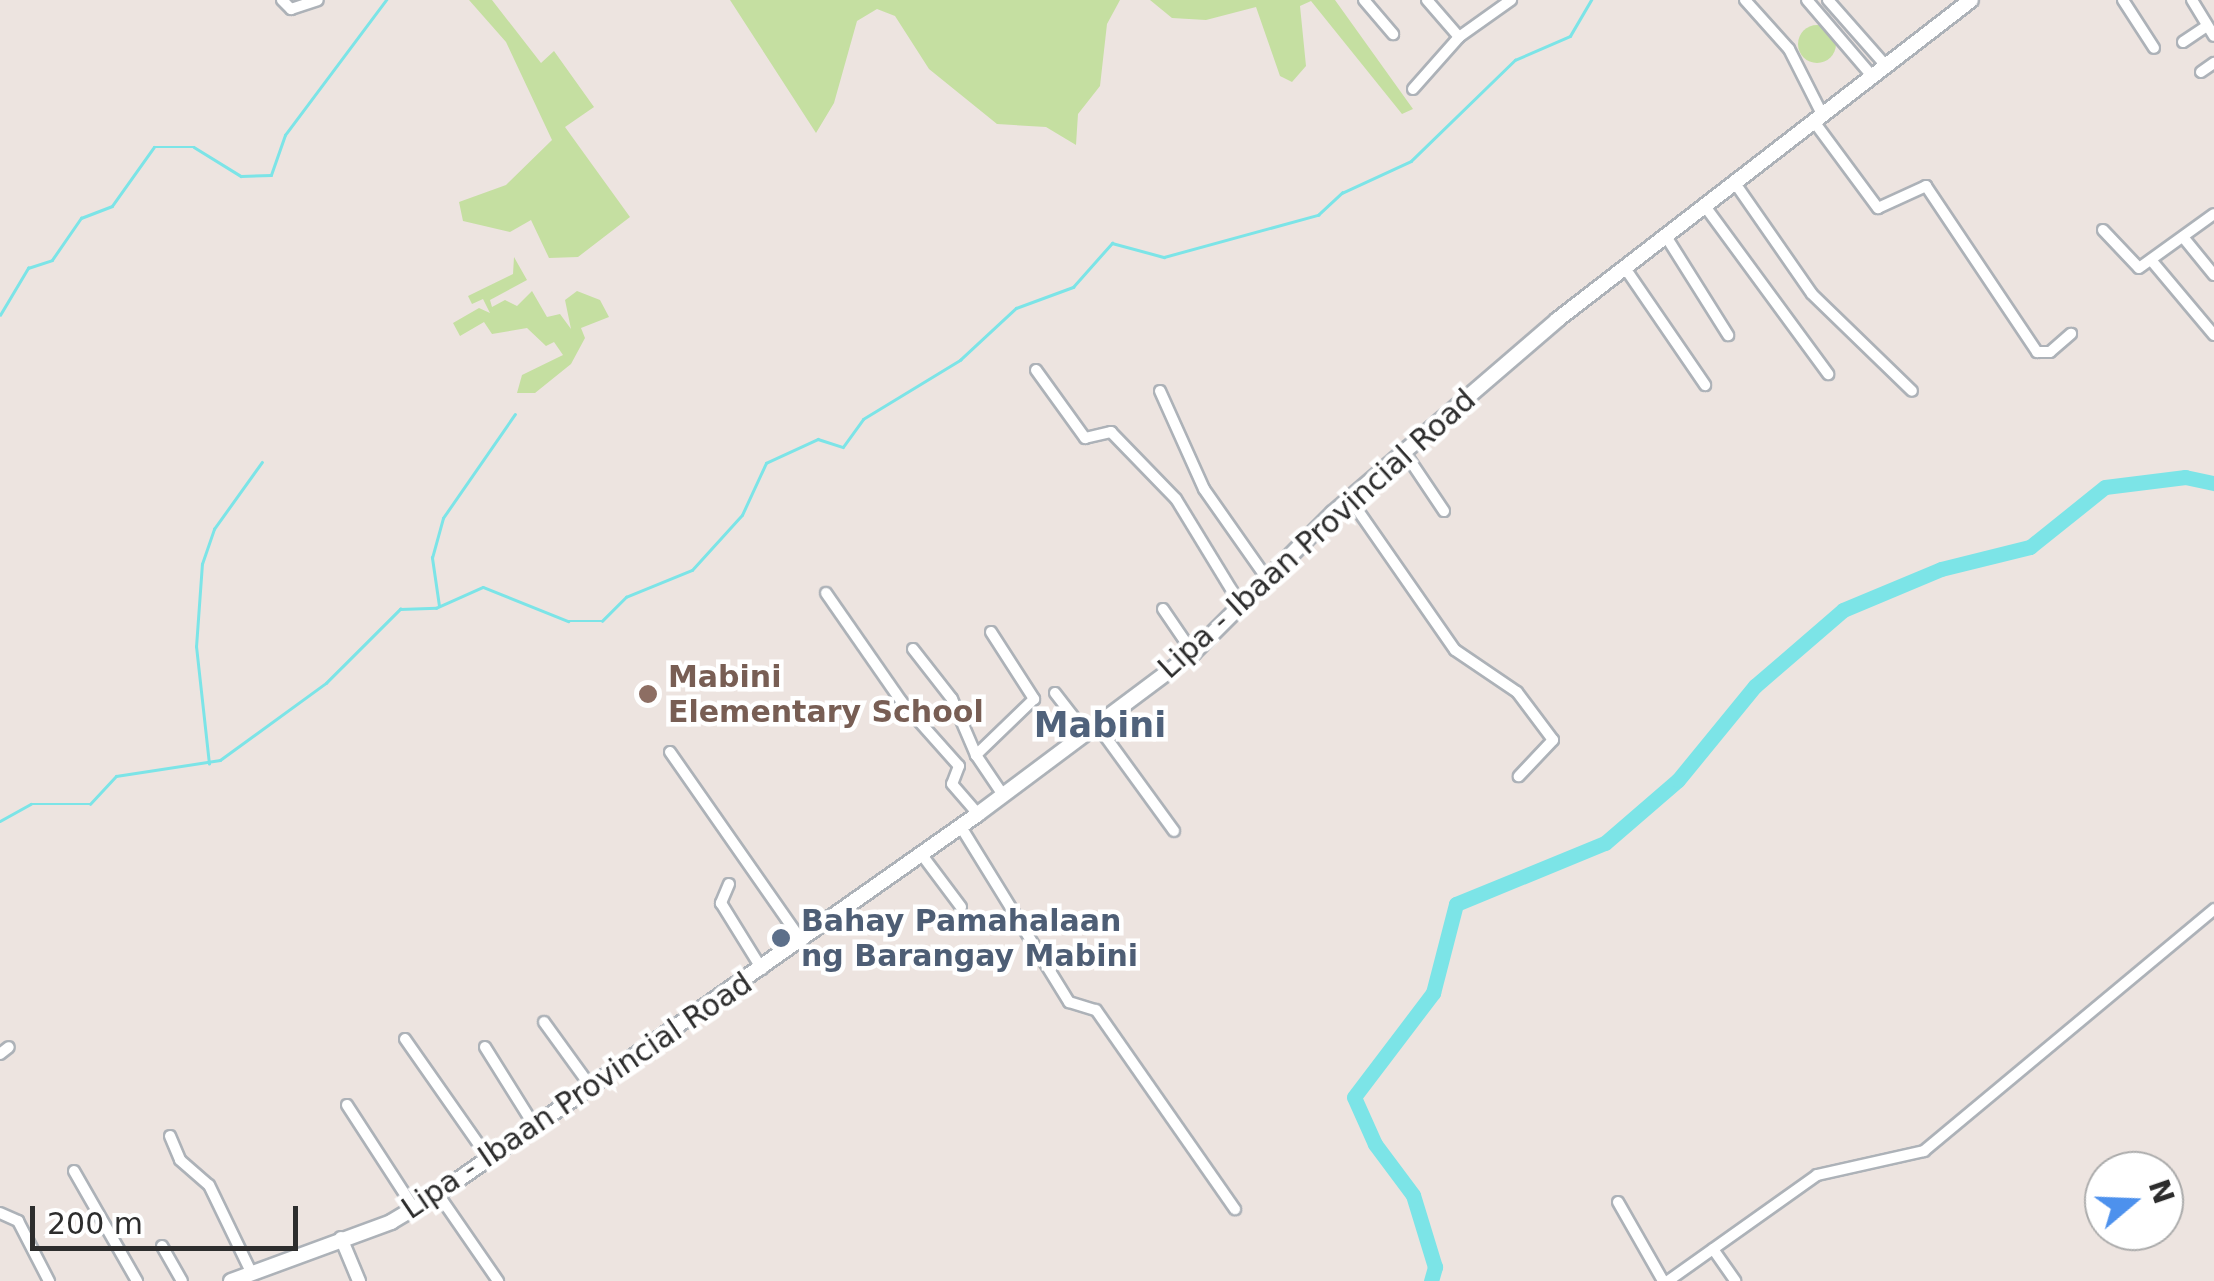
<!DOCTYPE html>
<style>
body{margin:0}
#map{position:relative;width:2214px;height:1281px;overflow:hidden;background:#ede4e0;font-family:"DejaVu Sans",sans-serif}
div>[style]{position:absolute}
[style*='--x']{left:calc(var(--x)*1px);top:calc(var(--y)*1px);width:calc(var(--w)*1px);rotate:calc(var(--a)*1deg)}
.green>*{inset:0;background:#c5dfa1}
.round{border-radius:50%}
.stream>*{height:2.5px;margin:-1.25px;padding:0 1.25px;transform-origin:1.25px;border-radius:1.25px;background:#7ce4e7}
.river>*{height:15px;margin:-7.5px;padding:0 7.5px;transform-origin:7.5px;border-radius:7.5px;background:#7ce4e7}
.roads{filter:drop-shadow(2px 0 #adb2b8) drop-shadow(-2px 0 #adb2b8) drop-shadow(0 2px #adb2b8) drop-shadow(0 -2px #adb2b8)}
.minor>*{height:10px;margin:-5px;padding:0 5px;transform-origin:5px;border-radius:5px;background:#fff}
.tertiary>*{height:12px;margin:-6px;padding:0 6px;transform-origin:6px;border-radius:6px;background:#fff}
.secondary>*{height:14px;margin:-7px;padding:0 7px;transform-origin:7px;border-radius:7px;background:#fff}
.dots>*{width:28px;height:28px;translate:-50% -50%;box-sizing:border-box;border:5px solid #fff;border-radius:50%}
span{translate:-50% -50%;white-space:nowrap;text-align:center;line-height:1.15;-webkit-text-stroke:9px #fff;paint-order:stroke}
.street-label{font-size:30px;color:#2d2d2d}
.education-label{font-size:30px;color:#785e54;font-weight:700}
.left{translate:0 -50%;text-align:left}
.service-label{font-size:30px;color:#4e5e75;font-weight:700}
.quarter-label{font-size:35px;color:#50627b;font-weight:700}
.north{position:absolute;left:2084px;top:1151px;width:100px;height:100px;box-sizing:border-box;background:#fff;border:2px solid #ababab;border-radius:50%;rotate:71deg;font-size:28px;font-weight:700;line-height:40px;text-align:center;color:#2d2d2d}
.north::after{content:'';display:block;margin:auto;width:35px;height:45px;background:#4d91ed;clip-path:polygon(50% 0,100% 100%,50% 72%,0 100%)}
.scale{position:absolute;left:30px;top:1206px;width:268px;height:45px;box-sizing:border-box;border:5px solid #2d2d2d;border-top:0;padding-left:12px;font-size:30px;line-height:35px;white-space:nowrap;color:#2d2d2d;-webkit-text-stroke:8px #fff;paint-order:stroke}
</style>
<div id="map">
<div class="green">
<div style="clip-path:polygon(469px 0,492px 0,541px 63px,554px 51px,594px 107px,565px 127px,630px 217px,578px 257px,549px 258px,531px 220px,510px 232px,463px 221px,459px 202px,506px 185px,552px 140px,506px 42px)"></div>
<div style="clip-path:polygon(730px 0,1120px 0,1107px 24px,1100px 86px,1078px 114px,1076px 145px,1046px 127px,997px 124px,929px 69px,895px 16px,877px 9px,857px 21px,834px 103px,816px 133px)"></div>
<div style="clip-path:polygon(1150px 0,1335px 0,1413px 109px,1402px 114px,1311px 1px,1300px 6px,1306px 66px,1292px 82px,1280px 76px,1256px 7px,1206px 20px,1172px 18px)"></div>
<div class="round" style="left:1798px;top:25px;width:38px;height:38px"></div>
<div style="clip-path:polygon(514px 257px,527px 280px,490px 300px,492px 307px,505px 300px,517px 306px,532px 291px,547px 317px,560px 314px,571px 329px,565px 300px,577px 291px,600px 300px,609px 317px,581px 328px,585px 338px,571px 364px,535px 393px,517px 393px,522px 375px,563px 355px,554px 342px,546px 346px,527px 328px,492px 334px,484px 322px,460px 336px,453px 323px,479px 308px,490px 313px,483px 299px,472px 304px,468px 296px,513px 274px)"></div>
</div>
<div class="stream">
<div style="--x:0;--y:315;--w:55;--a:-59.2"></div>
<div style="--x:28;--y:268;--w:25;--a:-18"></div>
<div style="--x:52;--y:260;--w:51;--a:-55.4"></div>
<div style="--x:81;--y:218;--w:33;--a:-21"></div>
<div style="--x:112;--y:206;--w:72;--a:-54.6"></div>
<div style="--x:154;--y:147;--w:40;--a:0"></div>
<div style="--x:194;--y:147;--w:55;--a:31.7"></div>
<div style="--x:241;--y:176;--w:30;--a:-2"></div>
<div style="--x:271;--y:175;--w:42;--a:-70.7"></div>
<div style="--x:285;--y:135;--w:169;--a:-53.2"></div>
<div style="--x:439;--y:606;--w:49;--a:-98.3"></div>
<div style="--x:432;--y:558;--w:41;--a:-74.6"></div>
<div style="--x:443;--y:518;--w:126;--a:-55.3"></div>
<div style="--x:209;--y:764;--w:118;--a:-96.3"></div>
<div style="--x:196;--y:647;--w:83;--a:-85.9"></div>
<div style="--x:202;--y:564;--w:37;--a:-71"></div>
<div style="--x:214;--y:529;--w:82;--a:-54.4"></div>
<div style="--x:0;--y:821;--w:35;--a:-29"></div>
<div style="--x:31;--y:804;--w:59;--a:0"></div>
<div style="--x:90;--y:804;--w:38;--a:-47"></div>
<div style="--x:116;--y:776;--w:105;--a:-8.7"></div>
<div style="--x:220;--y:760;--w:131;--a:-36"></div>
<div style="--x:326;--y:683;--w:105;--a:-45"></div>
<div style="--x:400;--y:609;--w:36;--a:-2"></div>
<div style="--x:436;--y:608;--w:51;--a:-24.1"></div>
<div style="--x:483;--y:587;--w:92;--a:21.8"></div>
<div style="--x:568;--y:621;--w:34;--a:0"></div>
<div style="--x:602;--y:621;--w:34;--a:-45"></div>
<div style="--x:626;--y:597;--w:71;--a:-22.2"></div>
<div style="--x:692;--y:570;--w:74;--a:-47.7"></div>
<div style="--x:742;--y:515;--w:57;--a:-65.2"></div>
<div style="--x:766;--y:463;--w:57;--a:-24.8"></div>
<div style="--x:818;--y:439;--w:26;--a:18"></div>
<div style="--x:843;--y:447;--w:34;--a:-54"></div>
<div style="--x:863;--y:419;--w:114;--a:-31.3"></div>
<div style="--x:960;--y:360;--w:76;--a:-42.9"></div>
<div style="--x:1016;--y:308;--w:61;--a:-20.2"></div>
<div style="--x:1073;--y:287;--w:59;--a:-48.4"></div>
<div style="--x:1112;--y:243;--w:54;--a:15.1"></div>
<div style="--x:1164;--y:257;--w:160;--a:-15.3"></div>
<div style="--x:1318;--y:215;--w:33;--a:-43"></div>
<div style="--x:1342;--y:193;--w:76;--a:-24.9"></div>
<div style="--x:1411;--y:161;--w:145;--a:-44.2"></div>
<div style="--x:1515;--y:60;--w:60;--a:-23.6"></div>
<div style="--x:1570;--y:36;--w:42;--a:-59.7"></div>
</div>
<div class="river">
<div style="--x:1431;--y:1281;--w:15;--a:-74"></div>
<div style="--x:1435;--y:1267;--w:75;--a:-107"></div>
<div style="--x:1413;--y:1195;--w:64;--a:-126.7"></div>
<div style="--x:1375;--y:1144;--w:51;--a:-114.1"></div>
<div style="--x:1354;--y:1097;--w:131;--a:-52.8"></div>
<div style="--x:1433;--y:993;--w:92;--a:-75.5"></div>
<div style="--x:1456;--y:904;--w:161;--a:-22.3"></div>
<div style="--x:1605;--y:843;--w:96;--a:-40.8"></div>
<div style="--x:1678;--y:780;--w:122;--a:-50.7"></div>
<div style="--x:1755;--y:686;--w:116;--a:-40.8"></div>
<div style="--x:1843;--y:610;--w:106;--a:-22.7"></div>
<div style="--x:1941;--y:569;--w:92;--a:-13.9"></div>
<div style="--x:2030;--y:547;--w:96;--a:-38.7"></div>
<div style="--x:2105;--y:487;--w:81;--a:-7.1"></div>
<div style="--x:2185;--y:477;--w:30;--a:12"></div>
</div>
<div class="roads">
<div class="minor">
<div style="--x:282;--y:0;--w:13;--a:45"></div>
<div style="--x:291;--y:9;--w:28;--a:-18"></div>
<div style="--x:1364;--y:0;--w:45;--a:49.5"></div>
<div style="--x:1427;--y:0;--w:49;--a:49.1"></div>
<div style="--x:1745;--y:0;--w:66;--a:48.1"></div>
<div style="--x:1789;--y:49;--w:75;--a:63.1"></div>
<div style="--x:1807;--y:0;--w:101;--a:49.4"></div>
<div style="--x:1828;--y:0;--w:89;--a:48.6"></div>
<div style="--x:2123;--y:0;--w:57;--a:57.1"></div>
<div style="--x:2192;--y:0;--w:42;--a:58.6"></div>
<div style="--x:2183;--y:42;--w:29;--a:-34"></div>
<div style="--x:2201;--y:72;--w:16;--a:-35"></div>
<div style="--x:1413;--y:89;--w:69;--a:-48.5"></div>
<div style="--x:1459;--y:37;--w:64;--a:-35.4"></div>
<div style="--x:1815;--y:123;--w:106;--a:53.5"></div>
<div style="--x:1878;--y:208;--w:53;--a:-24.6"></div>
<div style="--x:1926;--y:186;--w:200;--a:56.2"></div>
<div style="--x:2037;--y:352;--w:13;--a:0"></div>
<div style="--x:2050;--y:352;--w:28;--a:-41"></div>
<div style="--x:1737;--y:186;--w:131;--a:55.2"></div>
<div style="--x:1812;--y:294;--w:139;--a:44.1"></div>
<div style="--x:1707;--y:209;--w:205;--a:53.7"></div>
<div style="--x:2103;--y:230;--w:52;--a:46.5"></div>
<div style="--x:2139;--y:268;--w:92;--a:-35.8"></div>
<div style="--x:2183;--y:237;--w:49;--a:50.8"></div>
<div style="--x:1667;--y:238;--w:115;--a:57.8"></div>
<div style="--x:2151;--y:260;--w:98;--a:50"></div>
<div style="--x:1625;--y:268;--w:142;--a:55.6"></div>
<div style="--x:1036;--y:370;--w:84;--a:54.2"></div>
<div style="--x:1085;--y:438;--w:27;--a:-13"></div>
<div style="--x:1111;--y:432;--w:93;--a:45.9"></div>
<div style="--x:1176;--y:499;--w:127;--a:58.6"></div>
<div style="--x:1160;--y:391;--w:107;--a:65.8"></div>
<div style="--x:1204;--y:489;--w:111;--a:54.9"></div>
<div style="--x:1405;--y:453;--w:70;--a:56.1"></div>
<div style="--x:1350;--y:499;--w:184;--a:55.2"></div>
<div style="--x:1455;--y:650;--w:75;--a:34.1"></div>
<div style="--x:1517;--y:692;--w:60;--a:53.1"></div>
<div style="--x:1553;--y:740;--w:50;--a:133.4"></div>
<div style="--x:826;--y:593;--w:131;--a:55.2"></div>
<div style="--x:901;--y:701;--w:87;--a:48.3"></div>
<div style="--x:959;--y:766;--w:19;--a:111"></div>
<div style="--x:952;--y:784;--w:40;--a:49"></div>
<div style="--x:1163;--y:609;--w:53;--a:55.7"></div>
<div style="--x:991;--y:632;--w:80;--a:57.3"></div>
<div style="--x:1034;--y:699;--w:81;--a:136"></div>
<div style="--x:976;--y:755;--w:48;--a:56"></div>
<div style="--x:913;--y:649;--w:63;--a:52"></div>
<div style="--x:952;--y:699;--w:61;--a:66.8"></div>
<div style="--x:1055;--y:693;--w:51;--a:52.2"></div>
<div style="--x:1097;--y:725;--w:131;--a:54"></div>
<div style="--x:670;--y:752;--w:231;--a:55.1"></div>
<div style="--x:961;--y:827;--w:206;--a:58.3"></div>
<div style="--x:1069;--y:1002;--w:28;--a:17"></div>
<div style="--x:1096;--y:1010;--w:243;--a:55.1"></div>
<div style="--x:922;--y:855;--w:65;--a:53.1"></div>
<div style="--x:729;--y:884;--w:21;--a:113"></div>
<div style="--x:721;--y:903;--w:78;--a:58.2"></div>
<div style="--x:544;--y:1022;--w:80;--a:54.1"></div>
<div style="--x:405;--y:1039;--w:146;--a:55"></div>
<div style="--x:485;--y:1047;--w:94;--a:58"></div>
<div style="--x:0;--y:1054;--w:11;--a:-38"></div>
<div style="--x:347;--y:1105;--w:123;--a:57"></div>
<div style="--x:170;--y:1136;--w:26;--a:67"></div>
<div style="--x:180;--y:1160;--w:38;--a:41"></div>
<div style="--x:209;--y:1185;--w:99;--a:64.2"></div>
<div style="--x:74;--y:1171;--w:127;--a:60.2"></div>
<div style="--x:438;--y:1194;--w:106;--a:55.4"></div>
<div style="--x:1618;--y:1202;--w:91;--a:60.3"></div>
<div style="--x:0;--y:1213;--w:20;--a:24"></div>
<div style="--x:18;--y:1221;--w:68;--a:62.7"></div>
<div style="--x:162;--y:1246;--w:40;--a:60.3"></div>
<div style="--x:1713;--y:1249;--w:39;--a:55"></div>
<div style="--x:1668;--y:1281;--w:183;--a:-35.4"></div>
<div style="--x:1817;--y:1175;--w:110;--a:-12.6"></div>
<div style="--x:1924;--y:1151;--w:378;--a:-39.8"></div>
</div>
<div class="tertiary">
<div style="--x:341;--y:1238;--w:47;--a:67.3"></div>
</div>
<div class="secondary">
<div style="--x:231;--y:1281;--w:171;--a:-20.2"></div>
<div style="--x:391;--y:1222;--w:55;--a:-30.8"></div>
<div style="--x:438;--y:1194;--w:660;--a:-35.13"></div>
<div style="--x:978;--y:814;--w:269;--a:-36.8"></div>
<div style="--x:1193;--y:653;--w:198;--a:-45"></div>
<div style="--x:1333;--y:513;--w:296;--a:-40.7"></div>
<div style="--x:1557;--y:320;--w:523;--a:-37.7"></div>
</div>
</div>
<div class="dots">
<div style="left:648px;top:694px;background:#8d6e63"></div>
<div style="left:781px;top:938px;background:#5c6f8a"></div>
</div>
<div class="street-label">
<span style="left:1317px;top:534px;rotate:-42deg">Lipa - Ibaan Provincial Road</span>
<span style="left:577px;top:1096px;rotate:-34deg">Lipa - Ibaan Provincial Road</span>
</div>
<div class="education-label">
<span class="left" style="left:668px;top:694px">Mabini<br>Elementary School</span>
</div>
<div class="service-label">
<span class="left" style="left:801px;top:938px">Bahay Pamahalaan<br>ng Barangay Mabini</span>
</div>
<div class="quarter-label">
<span style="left:1100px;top:725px">Mabini</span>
</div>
<div class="north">N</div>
<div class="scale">200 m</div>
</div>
